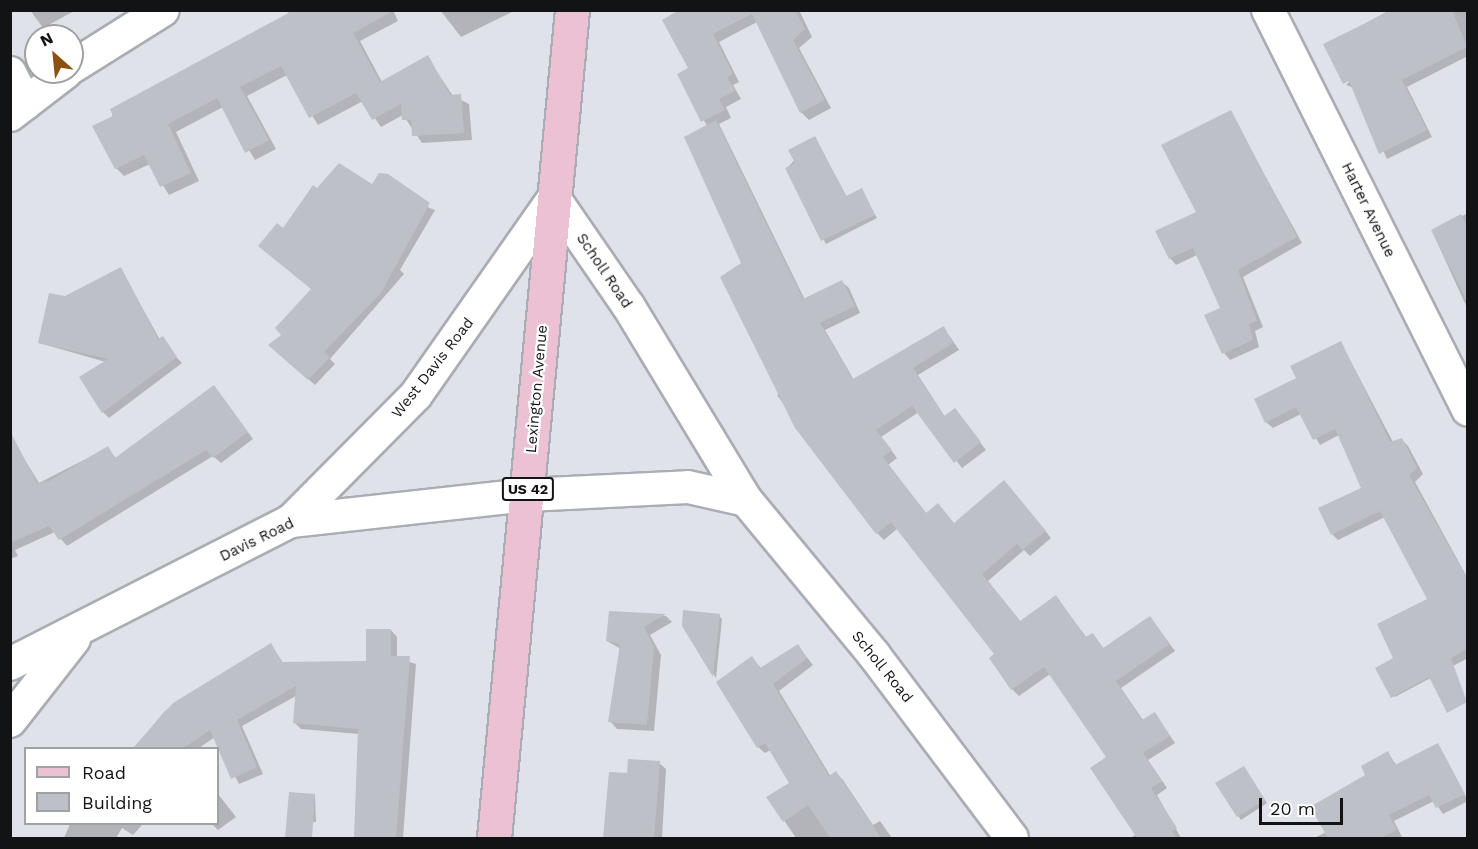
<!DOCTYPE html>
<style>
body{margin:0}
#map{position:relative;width:1478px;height:849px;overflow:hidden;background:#dfe2e9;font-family:"Work Sans",sans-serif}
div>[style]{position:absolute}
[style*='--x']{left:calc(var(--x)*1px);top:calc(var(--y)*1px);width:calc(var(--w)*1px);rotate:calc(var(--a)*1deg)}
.shadow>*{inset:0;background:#0003}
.building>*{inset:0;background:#bdc0c7}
.roads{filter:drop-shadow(2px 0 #aaadb4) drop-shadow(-2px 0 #aaadb4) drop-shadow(0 2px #aaadb4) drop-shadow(0 -2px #aaadb4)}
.minor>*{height:32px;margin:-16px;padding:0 16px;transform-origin:16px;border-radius:16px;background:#fff}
.primary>*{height:33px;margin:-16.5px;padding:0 16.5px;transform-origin:16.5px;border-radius:16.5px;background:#ecc1d4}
span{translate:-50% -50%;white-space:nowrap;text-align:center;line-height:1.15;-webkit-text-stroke:4.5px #fff;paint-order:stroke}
.shield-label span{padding:2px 4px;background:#fff;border:2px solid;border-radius:4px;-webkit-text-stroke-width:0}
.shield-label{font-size:14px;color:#121315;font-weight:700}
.street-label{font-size:15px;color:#121315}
.frame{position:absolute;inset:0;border:12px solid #121315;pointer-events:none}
.legend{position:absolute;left:24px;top:747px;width:195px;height:78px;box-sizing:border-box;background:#fff;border:2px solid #a0a1a1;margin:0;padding:8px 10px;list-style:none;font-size:18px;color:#121315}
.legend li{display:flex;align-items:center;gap:12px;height:30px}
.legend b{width:30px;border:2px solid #a0a1a1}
.north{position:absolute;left:24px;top:24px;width:60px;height:60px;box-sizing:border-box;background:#fff;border:2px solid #a0a1a1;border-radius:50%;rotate:333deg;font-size:16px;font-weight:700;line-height:24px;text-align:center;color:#121315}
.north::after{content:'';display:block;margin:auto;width:21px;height:27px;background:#8d5011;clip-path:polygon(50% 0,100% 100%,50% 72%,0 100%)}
.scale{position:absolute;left:1259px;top:798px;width:84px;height:27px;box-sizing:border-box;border:3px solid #121315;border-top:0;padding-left:8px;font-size:18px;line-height:21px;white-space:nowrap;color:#121315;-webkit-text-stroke:4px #fff;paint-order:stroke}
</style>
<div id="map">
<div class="shadow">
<div style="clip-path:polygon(30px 10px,76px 10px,43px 28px)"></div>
<div style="clip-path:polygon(287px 10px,393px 10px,398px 21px,360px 41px,382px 82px,427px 57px,453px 96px,469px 104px,472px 140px,422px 143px,403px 115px,381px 127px,363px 101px,318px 125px,287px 75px,247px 96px,276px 149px,255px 160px,223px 107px,176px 132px,199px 181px,169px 195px,150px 164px,124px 176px,116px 168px,112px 109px,290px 15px)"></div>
<div style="clip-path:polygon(440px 10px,516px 10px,461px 37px)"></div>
<div style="clip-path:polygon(679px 10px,799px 10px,812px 37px,799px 48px,831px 108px,809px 120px,801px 112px,757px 22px,719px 42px,739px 82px,733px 85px,741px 99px,726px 107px,731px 118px,719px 124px,805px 300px,842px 282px,849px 288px,860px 313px,825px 330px,854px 380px,944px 328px,959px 350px,918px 375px,945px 417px,955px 410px,986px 450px,962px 468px,919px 412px,881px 437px,897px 458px,888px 465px,927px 514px,955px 524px,1011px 489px,1051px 538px,1030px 556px,1024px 550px,988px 581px,1021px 622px,1056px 597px,1087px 638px,1093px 635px,1104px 649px,1150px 618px,1175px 651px,1121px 688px,1143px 720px,1155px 714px,1175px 743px,1148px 760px,1167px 788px,1157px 795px,1181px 838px,1131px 838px,1136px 834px,1108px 757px,1050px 674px,1019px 696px,1012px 689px,997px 654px,898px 528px,884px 540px,877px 533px,777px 395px,782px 392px,707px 126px,679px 75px,690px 69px)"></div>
<div style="clip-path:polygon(1390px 10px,1468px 10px,1468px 56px,1407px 87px,1432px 137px,1387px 159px,1354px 88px,1346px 85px,1355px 76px,1344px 83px,1325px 45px)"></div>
<div style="clip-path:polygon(1230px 112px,1302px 243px,1243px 277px,1263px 327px,1255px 331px,1259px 347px,1230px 360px,1224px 353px,1222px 309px,1197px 255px,1176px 265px,1170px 258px,1198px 213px)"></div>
<div style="clip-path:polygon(815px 138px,847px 197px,861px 190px,877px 218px,826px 244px,787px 168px)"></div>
<div style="clip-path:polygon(373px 186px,435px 210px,400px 270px,404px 274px,330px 359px,335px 364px,315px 385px,276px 351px,312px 290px,284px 230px,317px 190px)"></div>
<div style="clip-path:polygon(1468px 213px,1468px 310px,1432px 231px)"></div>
<div style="clip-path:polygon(121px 269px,160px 340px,182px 363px,109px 418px,103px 412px,106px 362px,39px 343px,66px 298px)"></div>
<div style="clip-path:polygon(1341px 343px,1393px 442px,1402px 440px,1408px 446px,1423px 474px,1415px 482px,1468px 579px,1468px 658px,1395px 697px,1389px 691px,1429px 600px,1385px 517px,1338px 540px,1332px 534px,1363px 489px,1339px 435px,1320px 445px,1301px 414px,1273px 428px,1266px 422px,1298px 379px)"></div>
<div style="clip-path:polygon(220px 394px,253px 439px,221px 463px,213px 456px,67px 546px,55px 532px,15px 550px,18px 556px,10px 559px,10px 457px,20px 452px,39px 483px,107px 448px,116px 458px)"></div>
<div style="clip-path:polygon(610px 612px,666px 616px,672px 622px,650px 635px,661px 655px,654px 731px,617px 729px,610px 721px,621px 649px,607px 641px)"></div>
<div style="clip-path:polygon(719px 616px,722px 619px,716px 678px,683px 625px)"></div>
<div style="clip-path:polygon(391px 630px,397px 637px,397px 658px,416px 664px,403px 838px,355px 838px,359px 734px,301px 729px,294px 722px,296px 696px,242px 726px,263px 774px,239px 784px,215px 737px,199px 748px,134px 748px,165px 711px,271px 645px,284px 664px,367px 662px)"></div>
<div style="clip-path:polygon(798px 646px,813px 665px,779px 691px,831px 777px,836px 773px,843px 780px,873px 825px,880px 821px,892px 838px,796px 838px,769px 798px,791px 783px,771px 750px,765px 753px,758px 747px,752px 658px,762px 669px)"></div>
<div style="clip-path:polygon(1438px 745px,1468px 801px,1443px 814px,1434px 801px,1394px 821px,1402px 837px,1398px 838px,1314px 838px,1326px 832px,1388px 753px,1397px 766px)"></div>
<div style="clip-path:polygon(659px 763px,666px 769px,662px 838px,605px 838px,611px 774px,628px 775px)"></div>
<div style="clip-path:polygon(1244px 767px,1267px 803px,1241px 820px,1217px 784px)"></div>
<div style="clip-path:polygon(218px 794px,236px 817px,218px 830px,212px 824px,218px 824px)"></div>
<div style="clip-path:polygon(315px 796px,316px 822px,292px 820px)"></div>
<div style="clip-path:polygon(70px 824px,143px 824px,133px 835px,122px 828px,116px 838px,64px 838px)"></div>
</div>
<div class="building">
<div style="clip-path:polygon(294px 10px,395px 10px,353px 33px,380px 82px,428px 55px,450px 95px,461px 94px,464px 133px,412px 136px,411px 120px,402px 120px,401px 104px,372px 120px,356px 93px,309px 118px,281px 66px,240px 87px,269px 140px,245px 153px,217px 98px,168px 124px,191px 173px,160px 187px,144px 155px,115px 169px,92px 126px,113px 116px,110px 109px)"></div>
<div style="clip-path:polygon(679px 10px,795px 10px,805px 29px,793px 40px,825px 100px,800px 113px,752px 14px,713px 34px,733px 74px,727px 77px,735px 91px,719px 99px,725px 110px,701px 122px,677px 74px,688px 68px,662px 20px)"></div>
<div style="clip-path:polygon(1392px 10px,1452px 10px,1467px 47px,1402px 80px,1427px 130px,1379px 154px,1349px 81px,1343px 84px,1323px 44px)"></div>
<div style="clip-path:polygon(1231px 110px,1297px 237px,1238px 270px,1257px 321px,1249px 324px,1253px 340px,1222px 354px,1204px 315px,1220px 308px,1193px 248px,1169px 259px,1155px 231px,1196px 212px,1161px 145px)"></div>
<div style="clip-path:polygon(716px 120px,803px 299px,842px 280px,855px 306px,820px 323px,853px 379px,944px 326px,953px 343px,913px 368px,944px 416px,955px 408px,981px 442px,954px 463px,912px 406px,876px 430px,892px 450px,883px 457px,926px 513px,938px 503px,954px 523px,1004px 480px,1046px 531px,1022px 550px,1017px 544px,982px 574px,1020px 621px,1056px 595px,1085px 637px,1093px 633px,1103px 648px,1150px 616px,1170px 644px,1116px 681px,1142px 720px,1155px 712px,1170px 736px,1143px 753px,1162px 781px,1151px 788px,1177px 828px,1172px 831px,1176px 838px,1137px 838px,1090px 768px,1106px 757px,1044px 667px,1011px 690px,989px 658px,994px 654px,891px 522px,876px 534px,795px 428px,720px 277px,741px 263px,684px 137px)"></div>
<div style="clip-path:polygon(815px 136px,846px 196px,862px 188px,875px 215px,821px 241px,785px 168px,795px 163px,788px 150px)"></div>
<div style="clip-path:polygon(339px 163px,372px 184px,379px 173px,388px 174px,430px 203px,381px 293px,324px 352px,330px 357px,308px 380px,268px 345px,281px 335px,275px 328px,311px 289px,258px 246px,277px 223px,283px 228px,313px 185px,317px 188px)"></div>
<div style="clip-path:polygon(1461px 214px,1467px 226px,1467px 301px,1431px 230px)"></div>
<div style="clip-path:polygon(121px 267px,158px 339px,163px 336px,177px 357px,102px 413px,79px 377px,108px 359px,38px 343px,49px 293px,65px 296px)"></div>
<div style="clip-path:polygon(1341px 341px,1390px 442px,1402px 438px,1417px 468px,1409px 475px,1467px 578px,1467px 649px,1451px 658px,1467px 702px,1447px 713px,1429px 677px,1391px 698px,1375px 668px,1393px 658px,1377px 624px,1427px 599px,1380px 511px,1331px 535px,1318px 508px,1361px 488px,1335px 429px,1313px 440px,1296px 407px,1265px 423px,1254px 399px,1296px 378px,1290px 366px)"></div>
<div style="clip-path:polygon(214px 385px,248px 432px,213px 458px,206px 450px,59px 540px,49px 526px,10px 543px,10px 431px,37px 483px,49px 481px,108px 446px,115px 458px)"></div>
<div style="clip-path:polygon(683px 610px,720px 614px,713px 677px,682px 626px)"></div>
<div style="clip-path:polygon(609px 611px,666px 614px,644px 627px,654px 647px,647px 725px,608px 722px,620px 644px,606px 641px)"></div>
<div style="clip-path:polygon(366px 629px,391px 629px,391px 656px,410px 656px,396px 838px,354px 838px,358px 729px,293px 723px,296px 686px,237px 720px,257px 767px,231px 779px,210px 730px,184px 748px,133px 748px,173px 703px,271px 643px,282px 662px,366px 661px)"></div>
<div style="clip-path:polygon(798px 644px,807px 658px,773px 684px,829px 776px,836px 771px,881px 838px,830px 838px,808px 805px,783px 822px,766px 797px,789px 783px,765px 743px,757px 748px,716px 682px,752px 656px,760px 668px)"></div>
<div style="clip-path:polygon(1438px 743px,1465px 794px,1436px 808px,1429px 795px,1389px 815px,1397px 830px,1381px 838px,1328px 838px,1310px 807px,1365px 775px,1361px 766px,1388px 751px,1395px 765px)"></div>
<div style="clip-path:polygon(628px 759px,660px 761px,654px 838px,603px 838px,609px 772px,627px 773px)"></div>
<div style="clip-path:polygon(1244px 766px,1265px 800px,1237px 817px,1215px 783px)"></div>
<div style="clip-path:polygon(289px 792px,315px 794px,312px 838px,285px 838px)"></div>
</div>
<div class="roads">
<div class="minor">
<div style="--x:1268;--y:10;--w:447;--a:63.4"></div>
<div style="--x:72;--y:67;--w:107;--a:-32.1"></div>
<div style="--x:10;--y:73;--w:34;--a:63"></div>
<div style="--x:10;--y:115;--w:71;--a:-37.5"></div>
<div style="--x:291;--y:521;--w:177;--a:-45.2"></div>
<div style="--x:416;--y:395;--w:241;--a:-55"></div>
<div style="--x:554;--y:198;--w:132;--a:55.5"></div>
<div style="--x:629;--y:307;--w:226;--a:58.8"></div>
<div style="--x:10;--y:664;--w:315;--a:-27"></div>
<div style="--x:291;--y:521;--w:237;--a:-6.3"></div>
<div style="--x:527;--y:495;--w:161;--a:-2.8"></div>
<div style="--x:688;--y:487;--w:59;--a:12.6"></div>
<div style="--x:746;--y:500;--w:201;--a:50.4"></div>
<div style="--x:874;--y:655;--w:229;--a:53"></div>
<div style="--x:10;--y:721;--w:104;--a:-52"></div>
</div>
<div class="primary">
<div style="--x:494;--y:838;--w:832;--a:-84.62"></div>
</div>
</div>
<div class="shield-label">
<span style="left:528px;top:489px">US 42</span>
</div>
<div class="street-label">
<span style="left:1368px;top:210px;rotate:64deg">Harter Avenue</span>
<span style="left:604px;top:271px;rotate:56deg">Scholl Road</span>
<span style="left:433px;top:368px;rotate:-52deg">West Davis Road</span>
<span style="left:537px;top:389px;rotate:-85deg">Lexington Avenue</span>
<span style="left:257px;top:540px;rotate:-26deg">Davis Road</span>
<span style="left:882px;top:667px;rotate:51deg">Scholl Road</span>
</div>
<div class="frame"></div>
<ul class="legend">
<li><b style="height:8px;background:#ecc1d4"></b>Road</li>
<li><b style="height:16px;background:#bdc0c7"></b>Building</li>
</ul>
<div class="north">N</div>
<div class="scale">20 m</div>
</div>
